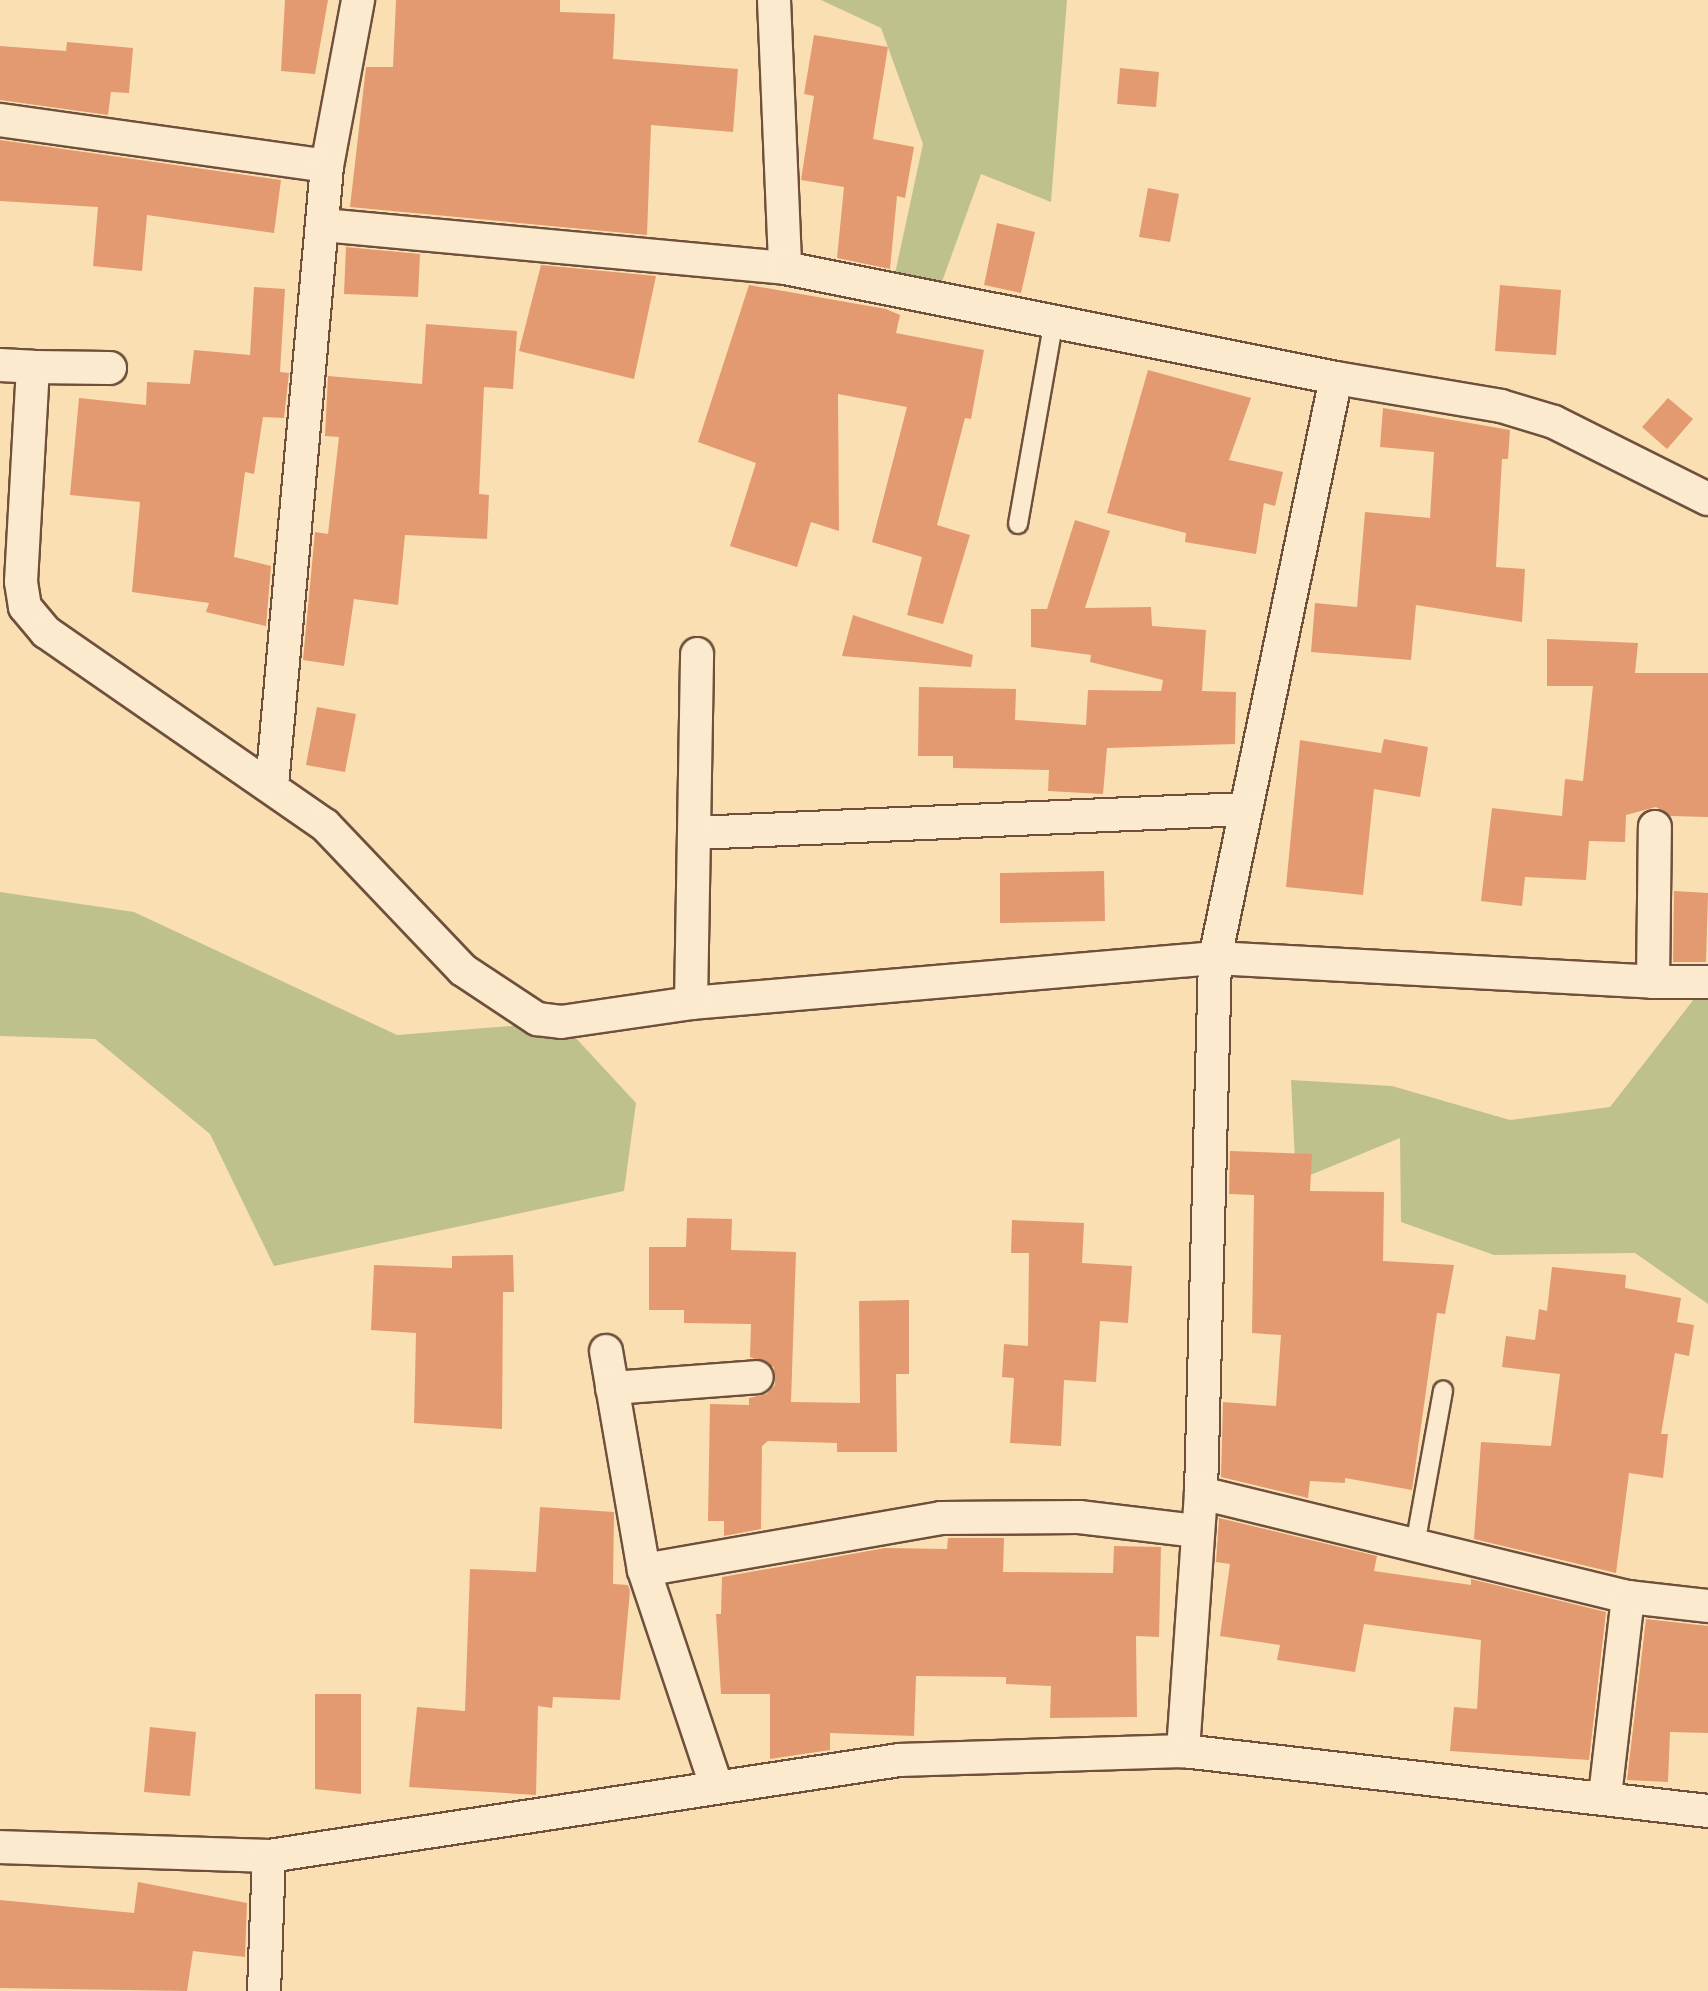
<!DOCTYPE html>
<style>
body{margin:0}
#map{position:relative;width:1708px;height:1991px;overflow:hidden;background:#fadfb3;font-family:"Libre Caslon Text",serif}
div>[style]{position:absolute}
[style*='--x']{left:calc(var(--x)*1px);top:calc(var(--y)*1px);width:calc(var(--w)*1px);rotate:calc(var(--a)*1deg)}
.green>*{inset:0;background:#bfc18c}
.building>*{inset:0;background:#e39a70}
.roads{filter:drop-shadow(2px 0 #6e503c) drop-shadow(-2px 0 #6e503c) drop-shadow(0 2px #6e503c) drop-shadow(0 -2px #6e503c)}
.lane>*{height:18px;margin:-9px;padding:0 9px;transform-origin:9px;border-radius:9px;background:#fceace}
.street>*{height:32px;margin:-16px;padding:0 16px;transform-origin:16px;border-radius:16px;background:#fceace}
span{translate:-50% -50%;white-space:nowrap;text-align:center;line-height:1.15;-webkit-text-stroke:10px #fceace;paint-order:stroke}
</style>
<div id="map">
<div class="green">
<div style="clip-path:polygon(821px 0,1067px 0,1051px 202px,981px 174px,939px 290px,893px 283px,923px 144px,881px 28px)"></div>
<div style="clip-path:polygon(0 892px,134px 912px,397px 1035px,561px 1022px,636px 1103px,624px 1191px,274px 1266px,210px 1134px,95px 1039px,0 1036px)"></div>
<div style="clip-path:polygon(1708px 981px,1708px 1304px,1635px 1253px,1494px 1255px,1401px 1222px,1400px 1138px,1296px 1181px,1291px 1080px,1392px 1086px,1510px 1120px,1610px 1107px)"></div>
</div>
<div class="building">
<div style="clip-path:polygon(285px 0,328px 0,315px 74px,281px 71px)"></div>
<div style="clip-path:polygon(396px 0,560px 0,560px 12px,615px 14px,613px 59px,738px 69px,733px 132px,651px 125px,647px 235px,350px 207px,366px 67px,393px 67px)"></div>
<div style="clip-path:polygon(814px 35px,888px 47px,873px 139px,914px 147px,905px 198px,897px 196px,890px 269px,837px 258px,844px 187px,801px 180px,814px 96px,804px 94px)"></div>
<div style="clip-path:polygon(67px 42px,133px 48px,129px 93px,111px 92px,108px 115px,0 100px,0 46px,66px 51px)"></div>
<div style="clip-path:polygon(1120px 68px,1159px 72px,1156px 107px,1117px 104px)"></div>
<div style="clip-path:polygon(0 140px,281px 180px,274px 233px,147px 215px,142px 271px,93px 266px,98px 207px,0 201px)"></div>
<div style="clip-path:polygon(1148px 188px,1179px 194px,1170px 242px,1139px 237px)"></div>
<div style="clip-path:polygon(997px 223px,1035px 232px,1021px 293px,984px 285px)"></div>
<div style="clip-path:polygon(346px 247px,420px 254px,418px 297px,344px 294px)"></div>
<div style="clip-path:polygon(541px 265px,656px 276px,634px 379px,519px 351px)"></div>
<div style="clip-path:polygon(749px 285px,886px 309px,900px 315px,896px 333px,984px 350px,971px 419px,965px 418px,937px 525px,970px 535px,943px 624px,907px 615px,922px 557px,872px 542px,907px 407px,838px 394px,839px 531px,811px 522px,797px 567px,730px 546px,756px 463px,698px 442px)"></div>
<div style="clip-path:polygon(1500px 285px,1561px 290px,1556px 355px,1495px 351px)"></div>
<div style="clip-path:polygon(254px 287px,285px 289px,280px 372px,289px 373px,284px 418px,263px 417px,254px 474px,245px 472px,234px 557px,271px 566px,266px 626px,206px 612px,209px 603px,132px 592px,140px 502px,70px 495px,79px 398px,146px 405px,147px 382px,190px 384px,194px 350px,250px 355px)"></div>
<div style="clip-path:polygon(426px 324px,517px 331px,513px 389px,484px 387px,479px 494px,489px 495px,487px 539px,405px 535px,398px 605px,354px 599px,344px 666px,303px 660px,315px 532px,328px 534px,339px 437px,325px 436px,328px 376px,422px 384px)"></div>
<div style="clip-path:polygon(1148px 370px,1251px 398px,1229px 460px,1283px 472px,1275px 506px,1264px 503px,1256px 554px,1185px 542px,1186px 533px,1107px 513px)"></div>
<div style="clip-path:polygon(1668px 398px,1693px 419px,1667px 449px,1642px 427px)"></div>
<div style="clip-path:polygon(1383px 408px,1510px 430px,1508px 459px,1502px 459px,1496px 567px,1525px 569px,1522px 622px,1416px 605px,1411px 660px,1311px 652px,1315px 603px,1357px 607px,1365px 512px,1430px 518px,1434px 452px,1380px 447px)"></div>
<div style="clip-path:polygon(1075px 520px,1110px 531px,1085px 608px,1151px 607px,1152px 626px,1206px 630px,1202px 691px,1236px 692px,1235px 744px,1107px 748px,1103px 794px,1048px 791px,1049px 770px,953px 768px,953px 756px,918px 756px,919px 687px,1016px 689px,1015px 720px,1086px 725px,1088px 690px,1161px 691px,1163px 680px,1090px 662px,1091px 655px,1031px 647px,1031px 609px,1047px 609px)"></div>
<div style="clip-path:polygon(853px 615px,973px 655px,971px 667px,842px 656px)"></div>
<div style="clip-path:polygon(1547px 639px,1638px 643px,1635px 673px,1708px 673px,1708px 817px,1671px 816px,1656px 807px,1626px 815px,1625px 842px,1589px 841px,1586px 880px,1525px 877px,1522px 906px,1481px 901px,1492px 808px,1562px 816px,1565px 779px,1583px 781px,1593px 686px,1547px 686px)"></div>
<div style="clip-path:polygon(317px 707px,356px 714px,345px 772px,306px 765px)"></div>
<div style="clip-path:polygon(1384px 739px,1428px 747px,1420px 797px,1374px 789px,1363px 895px,1286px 887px,1300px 740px,1381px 753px)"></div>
<div style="clip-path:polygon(1104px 871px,1105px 921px,1000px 923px,1000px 873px)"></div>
<div style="clip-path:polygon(1674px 891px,1708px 893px,1706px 962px,1673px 962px)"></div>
<div style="clip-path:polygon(1230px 1151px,1312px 1154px,1310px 1191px,1384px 1192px,1383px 1261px,1454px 1265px,1445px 1314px,1437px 1313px,1412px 1490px,1345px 1478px,1345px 1483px,1310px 1481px,1308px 1498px,1221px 1477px,1223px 1402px,1276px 1406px,1281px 1335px,1252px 1333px,1254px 1195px,1229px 1194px)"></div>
<div style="clip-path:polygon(687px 1218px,732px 1219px,731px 1250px,796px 1252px,791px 1402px,860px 1403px,859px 1301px,909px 1300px,909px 1374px,896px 1374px,897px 1452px,837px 1452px,837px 1443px,768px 1441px,762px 1446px,761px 1529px,724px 1536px,724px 1521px,708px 1521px,710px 1404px,749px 1405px,749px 1398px,767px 1394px,775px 1385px,774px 1367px,750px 1357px,751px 1324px,684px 1323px,684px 1310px,649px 1310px,649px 1247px,686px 1247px)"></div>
<div style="clip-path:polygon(1012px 1220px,1084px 1223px,1082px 1263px,1132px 1266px,1128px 1323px,1100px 1321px,1096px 1382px,1064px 1380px,1061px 1446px,1010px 1443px,1014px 1378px,1002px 1377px,1004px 1344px,1028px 1346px,1029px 1253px,1011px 1253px)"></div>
<div style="clip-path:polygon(513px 1255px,514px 1292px,503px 1292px,502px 1429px,414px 1423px,416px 1333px,371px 1330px,374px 1265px,452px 1268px,452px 1256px)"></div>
<div style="clip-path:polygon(1552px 1267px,1626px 1275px,1625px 1288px,1681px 1298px,1677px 1322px,1694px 1325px,1689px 1356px,1675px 1353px,1661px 1434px,1668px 1434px,1663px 1478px,1629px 1473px,1616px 1573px,1474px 1539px,1481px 1442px,1551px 1446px,1560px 1374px,1502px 1367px,1506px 1336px,1535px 1340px,1539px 1309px,1547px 1311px)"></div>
<div style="clip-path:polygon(540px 1507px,614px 1512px,613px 1584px,628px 1585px,630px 1591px,620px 1700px,553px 1697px,552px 1708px,538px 1706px,536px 1795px,409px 1787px,417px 1707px,465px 1711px,470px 1569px,536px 1572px)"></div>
<div style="clip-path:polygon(1219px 1518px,1377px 1556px,1374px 1571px,1471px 1585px,1471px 1579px,1606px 1612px,1589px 1760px,1450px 1751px,1454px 1707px,1477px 1709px,1481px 1640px,1364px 1624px,1355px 1672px,1277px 1660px,1280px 1645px,1220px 1636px,1230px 1564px,1216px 1562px)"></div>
<div style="clip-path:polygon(948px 1538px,1004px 1538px,1003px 1572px,1113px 1573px,1114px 1546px,1161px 1547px,1159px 1637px,1136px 1636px,1137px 1717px,1050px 1718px,1051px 1686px,1006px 1684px,1006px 1677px,916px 1676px,914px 1736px,830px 1733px,830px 1750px,770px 1759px,770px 1694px,721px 1694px,716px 1614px,721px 1614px,722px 1577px,885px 1548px,947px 1549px)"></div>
<div style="clip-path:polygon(1646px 1619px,1708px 1626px,1708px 1733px,1670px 1732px,1668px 1782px,1627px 1780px)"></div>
<div style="clip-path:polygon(315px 1694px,361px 1694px,361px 1794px,315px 1789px)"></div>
<div style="clip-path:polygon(150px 1727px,196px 1732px,190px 1796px,144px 1792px)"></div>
<div style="clip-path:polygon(138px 1882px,247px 1903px,245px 1957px,193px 1951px,187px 1991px,0 1988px,0 1900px,134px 1913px)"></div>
</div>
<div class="roads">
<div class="lane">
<div style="--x:1018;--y:524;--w:207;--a:-80"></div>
<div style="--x:1415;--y:1545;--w:157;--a:-79.7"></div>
</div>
<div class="street">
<div style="--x:774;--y:0;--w:268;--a:87.6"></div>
<div style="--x:0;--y:120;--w:330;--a:8"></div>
<div style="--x:327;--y:166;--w:169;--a:-79.4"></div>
<div style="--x:323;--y:225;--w:464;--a:5.3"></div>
<div style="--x:785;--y:268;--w:562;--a:11.29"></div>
<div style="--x:1336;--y:378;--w:592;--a:101.78"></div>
<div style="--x:1215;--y:958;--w:535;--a:91.5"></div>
<div style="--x:1201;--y:1493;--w:259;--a:94"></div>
<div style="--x:0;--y:365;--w:33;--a:3"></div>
<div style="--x:33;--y:367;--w:215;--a:93.2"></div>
<div style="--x:21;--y:582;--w:25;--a:81"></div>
<div style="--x:25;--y:607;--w:33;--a:50"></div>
<div style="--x:46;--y:632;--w:339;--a:34.7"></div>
<div style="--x:325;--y:825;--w:200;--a:46.4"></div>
<div style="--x:463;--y:970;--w:89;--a:33.5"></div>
<div style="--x:537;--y:1019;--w:24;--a:7"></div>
<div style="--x:561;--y:1022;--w:131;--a:-8.3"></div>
<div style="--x:691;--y:1003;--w:526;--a:-4.91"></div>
<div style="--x:1215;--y:958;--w:439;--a:3.1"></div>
<div style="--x:1653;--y:982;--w:155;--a:-89.3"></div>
<div style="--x:33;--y:367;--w:77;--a:0.7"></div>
<div style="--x:1336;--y:378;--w:167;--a:9.6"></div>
<div style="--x:1501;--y:406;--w:55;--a:16.8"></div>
<div style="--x:1554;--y:422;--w:172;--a:26.6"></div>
<div style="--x:272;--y:785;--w:621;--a:-84.92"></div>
<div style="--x:695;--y:833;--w:551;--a:-2.5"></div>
<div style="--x:1653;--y:982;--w:55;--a:0"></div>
<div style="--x:691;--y:1003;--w:349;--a:-89"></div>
<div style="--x:606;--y:1351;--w:222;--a:80.2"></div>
<div style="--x:644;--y:1570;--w:227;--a:71.5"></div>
<div style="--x:612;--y:1388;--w:145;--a:-4.3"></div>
<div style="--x:1201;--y:1493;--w:439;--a:13.7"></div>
<div style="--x:1628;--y:1597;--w:200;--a:96.6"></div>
<div style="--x:644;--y:1570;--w:302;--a:-9.9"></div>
<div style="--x:941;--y:1518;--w:138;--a:-0.4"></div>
<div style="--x:1079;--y:1517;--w:119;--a:6.8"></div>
<div style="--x:1628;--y:1597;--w:81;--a:6.4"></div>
<div style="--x:0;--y:1847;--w:269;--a:1.9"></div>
<div style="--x:269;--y:1856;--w:637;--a:-8.66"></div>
<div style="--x:899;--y:1760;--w:284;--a:-1.8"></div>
<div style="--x:1183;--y:1751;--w:528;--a:6.52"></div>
<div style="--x:264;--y:1991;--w:135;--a:-87.9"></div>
</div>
</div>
</div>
